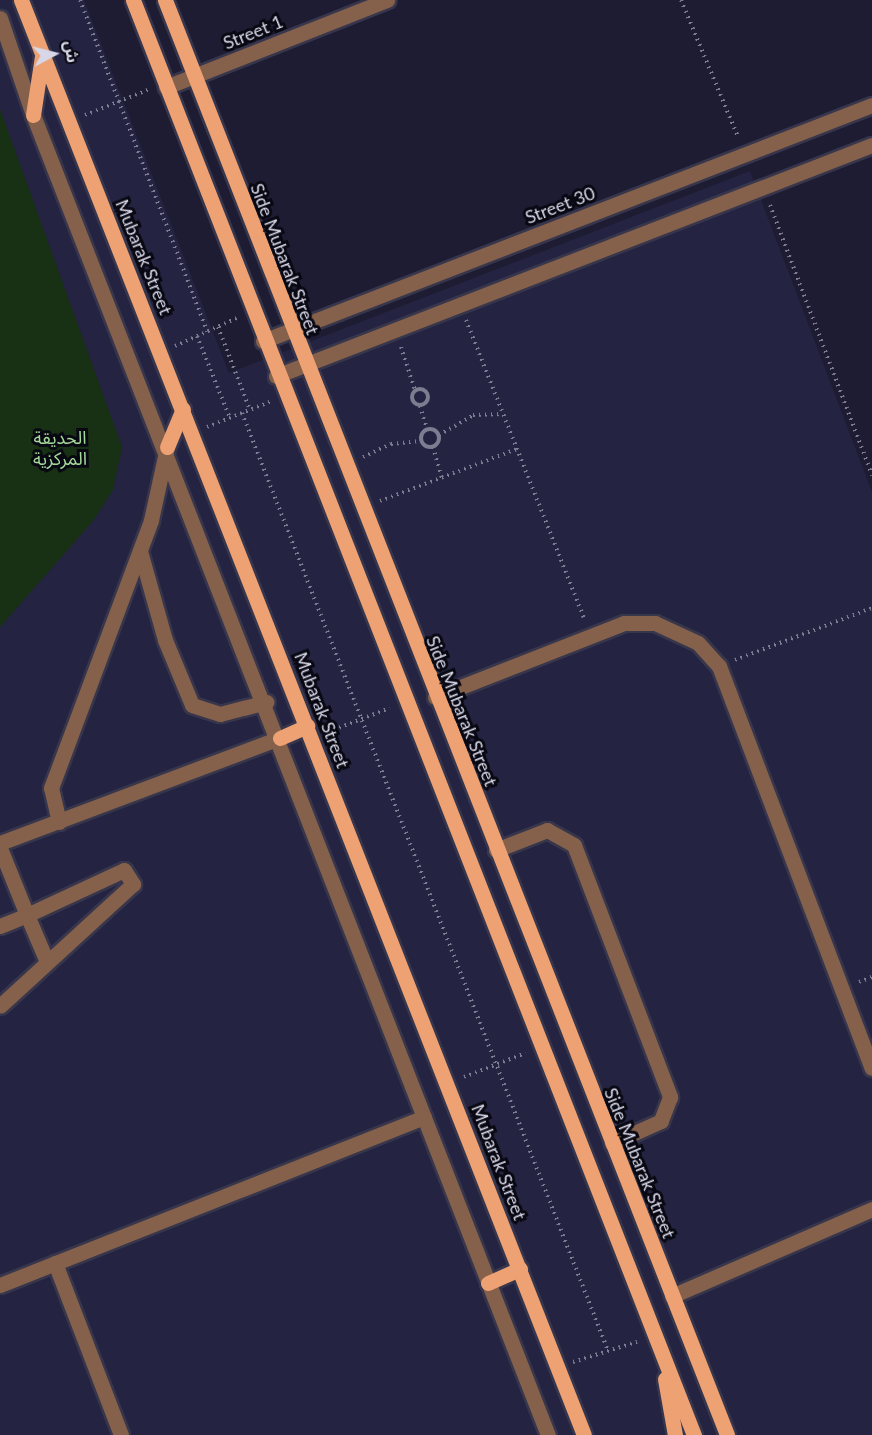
<!DOCTYPE html>
<meta charset="utf-8">
<style>
body{margin:0}
#map{position:relative;width:872px;height:1435px;overflow:hidden;background:#1d1c33;font-family:Lato,"Noto Sans Arabic",sans-serif}
div>[style]{position:absolute}
[style*='--x']{left:calc(var(--x)*1px);top:calc(var(--y)*1px);width:calc(var(--w)*1px);rotate:calc(var(--a)*1deg)}
.built>*{inset:0;background:#242341}
.green>*{inset:0;background:#183014}
.path>*{height:4px;margin-top:-2px;transform-origin:0;background:repeating-linear-gradient(90deg,#7d7c90 0 1.5px,transparent 0 6px)}
.path>.ring{margin:-2px;padding:0;box-sizing:content-box;background:none;border:4px solid #7d7c90;border-radius:50%}
.roads{filter:drop-shadow(2px 0 #37364c) drop-shadow(-2px 0 #37364c) drop-shadow(0 2px #37364c) drop-shadow(0 -2px #37364c)}
.minor>*{height:15px;margin:-7.5px;padding:0 7.5px;transform-origin:7.5px;border-radius:7.5px;background:#85604a}
.major>*{height:15px;margin:-7.5px;padding:0 7.5px;transform-origin:7.5px;border-radius:7.5px;background:#eea172}
span{translate:-50% -50%;white-space:nowrap;text-align:center;line-height:1.15;-webkit-text-stroke:6px #080812;paint-order:stroke}
.street-label{font-size:18px;color:#d7d7e8}
.park-label{font-size:18px;color:#a5d99b}
.north{position:absolute;left:24px;top:24px;width:60px;height:60px;-webkit-text-stroke:4px #080812;paint-order:stroke;rotate:83deg;font-size:16px;font-weight:700;line-height:24px;text-align:center;color:#d7d7e8}
.north::after{content:'';display:block;margin:auto;width:21px;height:27px;background:#d7d7e8;clip-path:polygon(50% 0,100% 100%,50% 72%,0 100%)}
</style>
<div id="map">
<div class="built">
<div style="clip-path:polygon(0 0,84px 0,229px 373px,750px 171px,872px 492px,872px 1435px,0 1435px)"></div>
</div>
<div class="green">
<div style="clip-path:polygon(0 109px,122px 447px,113px 490px,93px 521px,0 627px)"></div>
</div>
<div class="path">
<div style="--x:80;--y:0;--w:355;--a:69"></div>
<div style="--x:681;--y:0;--w:148;--a:67.4"></div>
<div style="--x:85;--y:115;--w:70;--a:-21.8"></div>
<div style="--x:770;--y:205;--w:289;--a:69.3"></div>
<div style="--x:466;--y:320;--w:323;--a:68.4"></div>
<div style="--x:218;--y:327;--w:89;--a:68.9"></div>
<div style="--x:197;--y:336;--w:88;--a:68.1"></div>
<div style="--x:175;--y:346;--w:68;--a:-24.3"></div>
<div style="--x:401;--y:347;--w:45;--a:72"></div>
<div class="ring" style="left:412px;top:389px;width:12px;height:12px"></div>
<div style="--x:420;--y:406;--w:24;--a:73"></div>
<div style="--x:242;--y:413;--w:1007;--a:68.68"></div>
<div style="--x:207;--y:427;--w:70;--a:-21.8"></div>
<div class="ring" style="left:421px;top:429px;width:14px;height:14px"></div>
<div style="--x:439;--y:435;--w:39;--a:-30"></div>
<div style="--x:473;--y:415;--w:30;--a:-2"></div>
<div style="--x:433;--y:447;--w:32;--a:74"></div>
<div style="--x:363;--y:457;--w:31;--a:-25"></div>
<div style="--x:391;--y:444;--w:31;--a:-6"></div>
<div style="--x:380;--y:501;--w:147;--a:-20.8"></div>
<div style="--x:735;--y:660;--w:147;--a:-20.8"></div>
<div style="--x:328;--y:732;--w:66;--a:-21.2"></div>
<div style="--x:859;--y:982;--w:14;--a:-21"></div>
<div style="--x:464;--y:1077;--w:66;--a:-21.2"></div>
<div style="--x:573;--y:1362;--w:67;--a:-17.4"></div>
</div>
<div class="roads">
<div class="minor">
<div style="--x:0;--y:18;--w:102;--a:71.2"></div>
<div style="--x:33;--y:115;--w:1417;--a:68.69"></div>
<div style="--x:166;--y:87;--w:238;--a:-21.5"></div>
<div style="--x:263;--y:341;--w:653;--a:-21.18"></div>
<div style="--x:276;--y:376;--w:639;--a:-21.19"></div>
<div style="--x:140;--y:551;--w:92;--a:74.3"></div>
<div style="--x:165;--y:640;--w:70;--a:67.4"></div>
<div style="--x:192;--y:705;--w:29;--a:18"></div>
<div style="--x:220;--y:714;--w:48;--a:-14.6"></div>
<div style="--x:435;--y:697;--w:203;--a:-21.4"></div>
<div style="--x:624;--y:623;--w:31;--a:0"></div>
<div style="--x:655;--y:623;--w:47;--a:24.9"></div>
<div style="--x:698;--y:643;--w:31;--a:48"></div>
<div style="--x:719;--y:666;--w:430;--a:69.2"></div>
<div style="--x:59;--y:822;--w:35;--a:-103"></div>
<div style="--x:51;--y:788;--w:286;--a:-69.5"></div>
<div style="--x:151;--y:520;--w:75;--a:-77.6"></div>
<div style="--x:0;--y:843;--w:299;--a:-20.6"></div>
<div style="--x:0;--y:848;--w:72;--a:68.1"></div>
<div style="--x:27;--y:915;--w:107;--a:-24.9"></div>
<div style="--x:124;--y:870;--w:17;--a:57"></div>
<div style="--x:133;--y:884;--w:180;--a:137.5"></div>
<div style="--x:496;--y:850;--w:55;--a:-21.4"></div>
<div style="--x:547;--y:830;--w:31;--a:29"></div>
<div style="--x:574;--y:845;--w:270;--a:69.1"></div>
<div style="--x:670;--y:1097;--w:26;--a:111"></div>
<div style="--x:661;--y:1121;--w:54;--a:155.8"></div>
<div style="--x:0;--y:926;--w:29;--a:-22"></div>
<div style="--x:27;--y:915;--w:51;--a:66.9"></div>
<div style="--x:55;--y:1263;--w:184;--a:69"></div>
<div style="--x:0;--y:1285;--w:456;--a:-21.6"></div>
<div style="--x:672;--y:1296;--w:218;--a:-23.5"></div>
</div>
<div class="major">
<div style="--x:21;--y:0;--w:1541;--a:68.58"></div>
<div style="--x:133;--y:0;--w:1541;--a:68.65"></div>
<div style="--x:165;--y:0;--w:1541;--a:68.61"></div>
<div style="--x:33;--y:115;--w:60;--a:-81.3"></div>
<div style="--x:167;--y:447;--w:41;--a:-67.2"></div>
<div style="--x:280;--y:738;--w:30;--a:-24"></div>
<div style="--x:488;--y:1283;--w:35;--a:-24"></div>
<div style="--x:665;--y:1379;--w:57;--a:79.9"></div>
</div>
</div>
<div class="street-label">
<span style="left:253px;top:32px;rotate:-22deg">Street 1</span>
<span style="left:560px;top:205px;rotate:-21deg">Street 30</span>
<span style="left:144px;top:257px;rotate:68deg">Mubarak Street</span>
<span style="left:285px;top:259px;rotate:69deg">Side Mubarak Street</span>
<span style="left:322px;top:710px;rotate:69deg">Mubarak Street</span>
<span style="left:462px;top:711px;rotate:68deg">Side Mubarak Street</span>
<span style="left:499px;top:1162px;rotate:69deg">Mubarak Street</span>
<span style="left:640px;top:1163px;rotate:68deg">Side Mubarak Street</span>
</div>
<div class="park-label">
<span style="left:60px;top:448px">الحديقة<br>المركزية</span>
</div>
<div class="north">ش</div>
</div>
